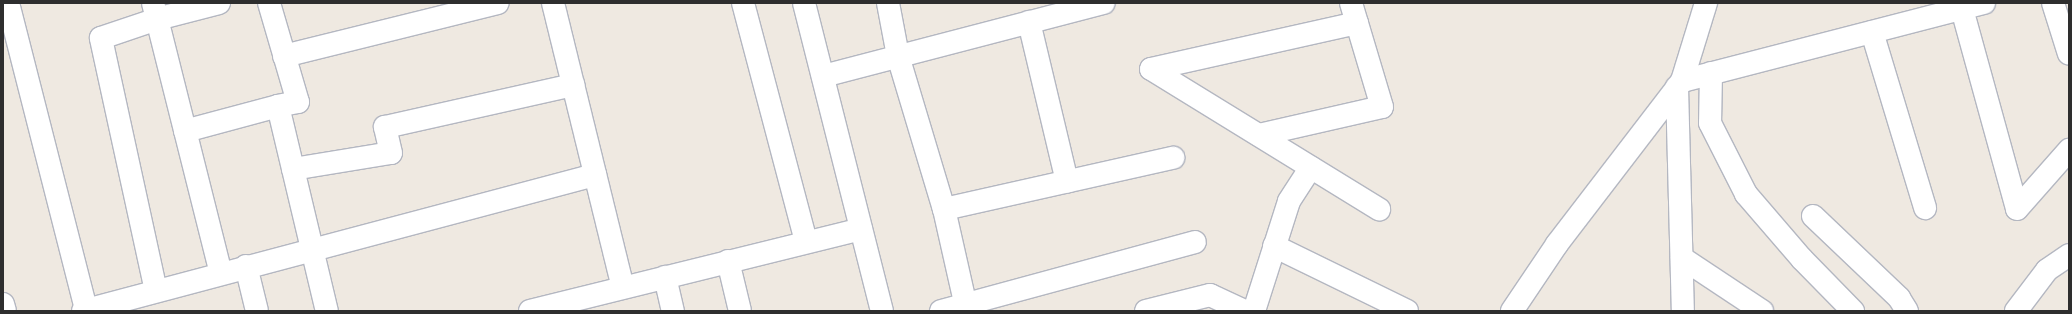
<!DOCTYPE html>
<style>
body{margin:0}
#map{position:relative;width:2072px;height:314px;overflow:hidden;background:#efe9e1;font-family:Raleway,sans-serif}
div>[style]{position:absolute}
[style*='--x']{left:calc(var(--x)*1px);top:calc(var(--y)*1px);width:calc(var(--w)*1px);rotate:calc(var(--a)*1deg)}
.roads{filter:drop-shadow(1px 0 #b4b7c1) drop-shadow(-1px 0 #b4b7c1) drop-shadow(0 1px #b4b7c1) drop-shadow(0 -1px #b4b7c1)}
.minor>*{height:22px;margin:-11px;padding:0 11px;transform-origin:11px;border-radius:11px;background:#fff}
span{translate:-50% -50%;white-space:nowrap;text-align:center;line-height:1.15;-webkit-text-stroke:3px #fff;paint-order:stroke}
.frame{position:absolute;inset:0;border:4px solid #2e2e2e;pointer-events:none}
</style>
<div id="map">
<div class="roads">
<div class="minor">
<div style="--x:8;--y:3;--w:317;--a:75.7"></div>
<div style="--x:153;--y:3;--w:279;--a:75.9"></div>
<div style="--x:269;--y:3;--w:103;--a:73.7"></div>
<div style="--x:298;--y:102;--w:20;--a:169"></div>
<div style="--x:278;--y:106;--w:211;--a:76.6"></div>
<div style="--x:553;--y:3;--w:293;--a:76.2"></div>
<div style="--x:743;--y:3;--w:247;--a:75.2"></div>
<div style="--x:804;--y:3;--w:318;--a:75.8"></div>
<div style="--x:888;--y:3;--w:54;--a:79.3"></div>
<div style="--x:898;--y:56;--w:160;--a:73.3"></div>
<div style="--x:2053;--y:3;--w:53;--a:72.6"></div>
<div style="--x:1962;--y:9;--w:207;--a:74.6"></div>
<div style="--x:2017;--y:209;--w:79;--a:-48.6"></div>
<div style="--x:1029;--y:22;--w:164;--a:76.6"></div>
<div style="--x:1357;--y:23;--w:211;--a:167.4"></div>
<div style="--x:1151;--y:69;--w:268;--a:31.6"></div>
<div style="--x:1872;--y:32;--w:184;--a:73.2"></div>
<div style="--x:284;--y:56;--w:220;--a:-13.9"></div>
<div style="--x:1711;--y:73;--w:50;--a:91.1"></div>
<div style="--x:1710;--y:123;--w:80;--a:63.1"></div>
<div style="--x:1746;--y:194;--w:86;--a:49.3"></div>
<div style="--x:1802;--y:259;--w:73;--a:45.6"></div>
<div style="--x:823;--y:76;--w:290;--a:-14.6"></div>
<div style="--x:1682;--y:81;--w:312;--a:-14.5"></div>
<div style="--x:1677;--y:87;--w:224;--a:88.5"></div>
<div style="--x:185;--y:131;--w:96;--a:-15"></div>
<div style="--x:1259;--y:135;--w:126;--a:-12.8"></div>
<div style="--x:1382;--y:107;--w:109;--a:-106.6"></div>
<div style="--x:293;--y:169;--w:99;--a:-9.3"></div>
<div style="--x:391;--y:153;--w:27;--a:-103"></div>
<div style="--x:385;--y:127;--w:193;--a:-12.6"></div>
<div style="--x:1813;--y:216;--w:119;--a:43.6"></div>
<div style="--x:1899;--y:298;--w:15;--a:58"></div>
<div style="--x:1274;--y:246;--w:148;--a:26"></div>
<div style="--x:1682;--y:258;--w:96;--a:33.5"></div>
<div style="--x:728;--y:261;--w:51;--a:76.5"></div>
<div style="--x:246;--y:266;--w:46;--a:76.3"></div>
<div style="--x:665;--y:277;--w:35;--a:77"></div>
<div style="--x:156;--y:291;--w:259;--a:-102.3"></div>
<div style="--x:101;--y:38;--w:59;--a:-18.7"></div>
<div style="--x:157;--y:19;--w:64;--a:-14.5"></div>
<div style="--x:3;--y:304;--w:7;--a:74"></div>
<div style="--x:83;--y:311;--w:530;--a:-14.88"></div>
<div style="--x:530;--y:311;--w:341;--a:-13.9"></div>
<div style="--x:941;--y:311;--w:263;--a:-15.2"></div>
<div style="--x:967;--y:311;--w:105;--a:-102.7"></div>
<div style="--x:944;--y:209;--w:235;--a:-12.6"></div>
<div style="--x:1146;--y:311;--w:66;--a:-14"></div>
<div style="--x:1210;--y:295;--w:38;--a:25"></div>
<div style="--x:1254;--y:311;--w:115;--a:-72.3"></div>
<div style="--x:1289;--y:201;--w:40;--a:-57.1"></div>
<div style="--x:1512;--y:311;--w:81;--a:-56.1"></div>
<div style="--x:1557;--y:244;--w:205;--a:-52.5"></div>
<div style="--x:1682;--y:81;--w:82;--a:-72.9"></div>
<div style="--x:2016;--y:311;--w:51;--a:-52.9"></div>
<div style="--x:2047;--y:270;--w:27;--a:-34"></div>
</div>
</div>
<div class="frame"></div>
</div>
